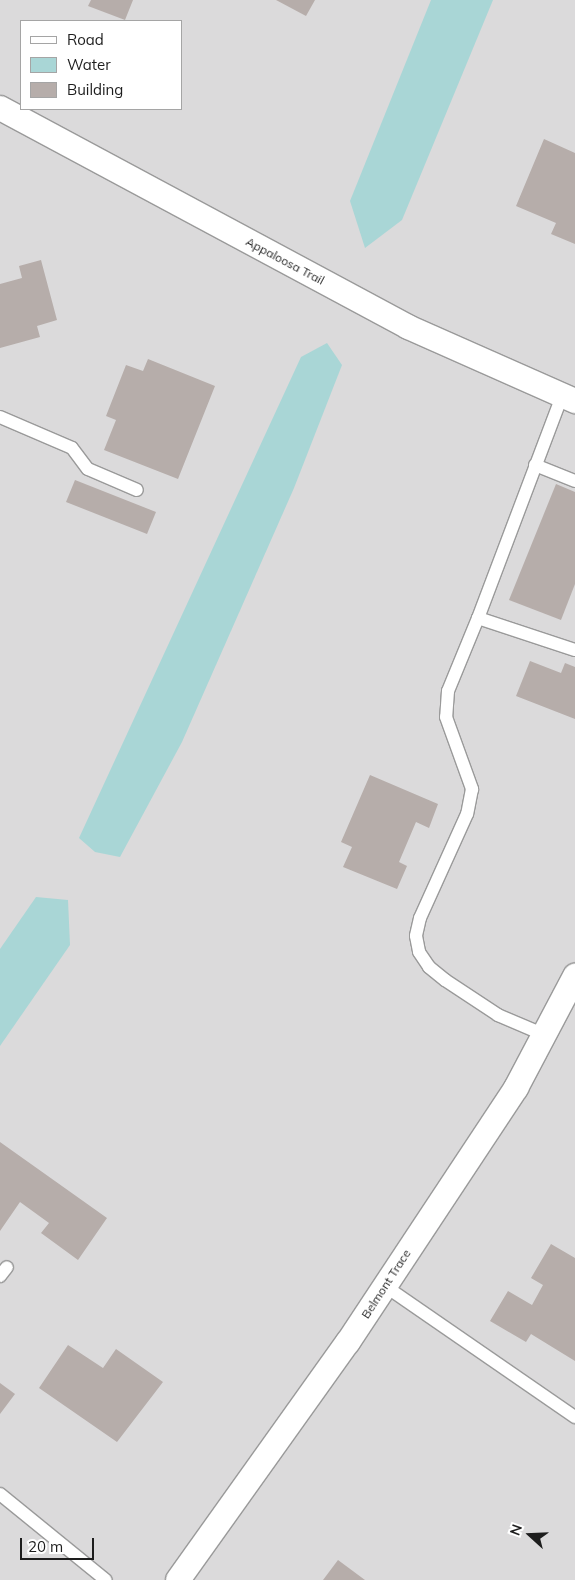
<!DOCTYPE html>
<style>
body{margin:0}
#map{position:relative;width:575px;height:1580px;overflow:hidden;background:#ede9e4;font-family:Mulish,sans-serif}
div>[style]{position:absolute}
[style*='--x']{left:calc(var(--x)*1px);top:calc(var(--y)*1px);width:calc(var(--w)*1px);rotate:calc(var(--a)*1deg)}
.residential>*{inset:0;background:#dbdadb}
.water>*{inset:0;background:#a9d6d6}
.building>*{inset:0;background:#b6adaa}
.roads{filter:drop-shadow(1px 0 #9a9a9a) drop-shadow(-1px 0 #9a9a9a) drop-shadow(0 1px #9a9a9a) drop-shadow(0 -1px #9a9a9a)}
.service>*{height:12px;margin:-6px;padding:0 6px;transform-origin:6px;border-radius:6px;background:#fff}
.minor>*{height:24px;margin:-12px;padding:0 12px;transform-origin:12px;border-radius:12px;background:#fff}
span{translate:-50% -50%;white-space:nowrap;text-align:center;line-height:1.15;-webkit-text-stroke:4.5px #fff;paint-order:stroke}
.street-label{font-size:12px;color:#1d1d1d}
.legend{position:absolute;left:20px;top:20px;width:162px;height:90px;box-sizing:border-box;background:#fff;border:1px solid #a5a5a5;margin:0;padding:6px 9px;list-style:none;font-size:15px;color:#1d1d1d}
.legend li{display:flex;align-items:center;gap:10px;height:25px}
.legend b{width:25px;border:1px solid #a5a5a5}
.north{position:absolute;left:505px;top:1510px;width:50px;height:50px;-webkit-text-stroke:4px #fff;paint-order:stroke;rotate:290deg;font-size:14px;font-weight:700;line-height:20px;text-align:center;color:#1d1d1d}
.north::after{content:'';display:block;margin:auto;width:18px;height:22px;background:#1d1d1d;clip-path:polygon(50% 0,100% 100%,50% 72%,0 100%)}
.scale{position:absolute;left:20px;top:1538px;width:74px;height:22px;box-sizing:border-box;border:2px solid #1d1d1d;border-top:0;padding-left:6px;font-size:15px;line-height:18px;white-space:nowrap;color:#1d1d1d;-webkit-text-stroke:4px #fff;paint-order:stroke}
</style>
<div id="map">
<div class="residential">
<div style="clip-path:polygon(evenodd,0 0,575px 0,575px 1580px,0 1580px,0 0,21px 21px,181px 21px,181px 109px,21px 109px,21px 21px)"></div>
</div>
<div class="water">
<div style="clip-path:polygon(431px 0,493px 0,402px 220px,365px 248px,350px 201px)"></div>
<div style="clip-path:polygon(327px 343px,342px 365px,294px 488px,182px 742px,120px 857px,95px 852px,79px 838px,301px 357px)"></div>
<div style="clip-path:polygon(36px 897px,68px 900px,70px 945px,0 1046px,0 949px)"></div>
</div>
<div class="building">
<div style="clip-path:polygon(91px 0,133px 0,125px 20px,88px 6px)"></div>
<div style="clip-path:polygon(276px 0,315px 0,306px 16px)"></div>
<div style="clip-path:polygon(544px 139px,575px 153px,575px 244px,551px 234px,556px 223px,516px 206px)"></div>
<div style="clip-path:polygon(41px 260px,57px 320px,37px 326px,40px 337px,0 348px,0 284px,22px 278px,19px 266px)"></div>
<div style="clip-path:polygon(148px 359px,215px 386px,178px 479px,104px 450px,116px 420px,106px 416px,126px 365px,143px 371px)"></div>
<div style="clip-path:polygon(75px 480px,156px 512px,147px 534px,66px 502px)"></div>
<div style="clip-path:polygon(556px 484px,575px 492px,575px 584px,561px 620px,509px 600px)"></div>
<div style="clip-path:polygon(530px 661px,561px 673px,565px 663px,575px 667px,575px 719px,516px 696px)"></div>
<div style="clip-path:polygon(370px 775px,438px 804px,429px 828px,416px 822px,399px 862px,407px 866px,397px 889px,343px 867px,352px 847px,341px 842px)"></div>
<div style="clip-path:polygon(0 1142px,107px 1218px,78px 1260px,41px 1233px,49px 1223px,20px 1202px,0 1231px)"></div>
<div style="clip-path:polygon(551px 1244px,575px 1258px,575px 1361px,531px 1334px,526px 1342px,490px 1321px,508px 1291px,532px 1305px,543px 1285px,531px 1278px)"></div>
<div style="clip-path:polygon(68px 1345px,103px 1368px,116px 1349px,163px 1382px,117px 1442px,39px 1388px)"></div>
<div style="clip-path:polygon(0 1383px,15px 1394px,0 1414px)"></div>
<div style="clip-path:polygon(338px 1560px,365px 1580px,323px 1580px)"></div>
</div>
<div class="roads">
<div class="service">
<div style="--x:562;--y:396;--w:237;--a:110.7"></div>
<div style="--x:478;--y:618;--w:102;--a:18.3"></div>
<div style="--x:0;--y:417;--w:78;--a:23.3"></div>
<div style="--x:72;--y:448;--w:26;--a:53"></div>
<div style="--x:88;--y:469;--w:53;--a:23.2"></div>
<div style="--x:535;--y:465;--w:43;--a:21.8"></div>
<div style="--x:478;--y:618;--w:79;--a:112.3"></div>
<div style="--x:448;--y:691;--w:26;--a:94"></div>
<div style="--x:446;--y:717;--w:77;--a:70.1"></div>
<div style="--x:472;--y:789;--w:25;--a:101"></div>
<div style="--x:467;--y:814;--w:114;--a:114.3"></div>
<div style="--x:420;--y:918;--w:18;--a:103"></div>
<div style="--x:416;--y:936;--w:16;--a:79"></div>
<div style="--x:419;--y:952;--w:18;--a:56"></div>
<div style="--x:429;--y:967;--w:21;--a:39"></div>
<div style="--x:445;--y:980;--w:64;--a:33.4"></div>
<div style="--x:498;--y:1015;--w:51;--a:23.1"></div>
<div style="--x:0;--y:1276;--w:11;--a:-52"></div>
<div style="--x:385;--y:1286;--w:231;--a:34.6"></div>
<div style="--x:0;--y:1494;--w:136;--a:39.1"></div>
</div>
<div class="minor">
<div style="--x:0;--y:108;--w:463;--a:28.2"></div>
<div style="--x:408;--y:327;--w:183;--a:23.9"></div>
<div style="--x:178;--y:1580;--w:292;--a:-54.5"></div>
<div style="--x:348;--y:1342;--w:305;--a:-56.5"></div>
<div style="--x:516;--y:1088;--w:127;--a:-62.2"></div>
</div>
</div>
<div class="street-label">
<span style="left:285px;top:261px;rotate:28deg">Appaloosa Trail</span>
<span style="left:386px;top:1284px;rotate:-57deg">Belmont Trace</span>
</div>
<ul class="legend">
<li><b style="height:6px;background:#fff"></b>Road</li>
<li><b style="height:14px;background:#a9d6d6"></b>Water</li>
<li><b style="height:14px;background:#b6adaa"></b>Building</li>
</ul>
<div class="north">N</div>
<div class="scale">20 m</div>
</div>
